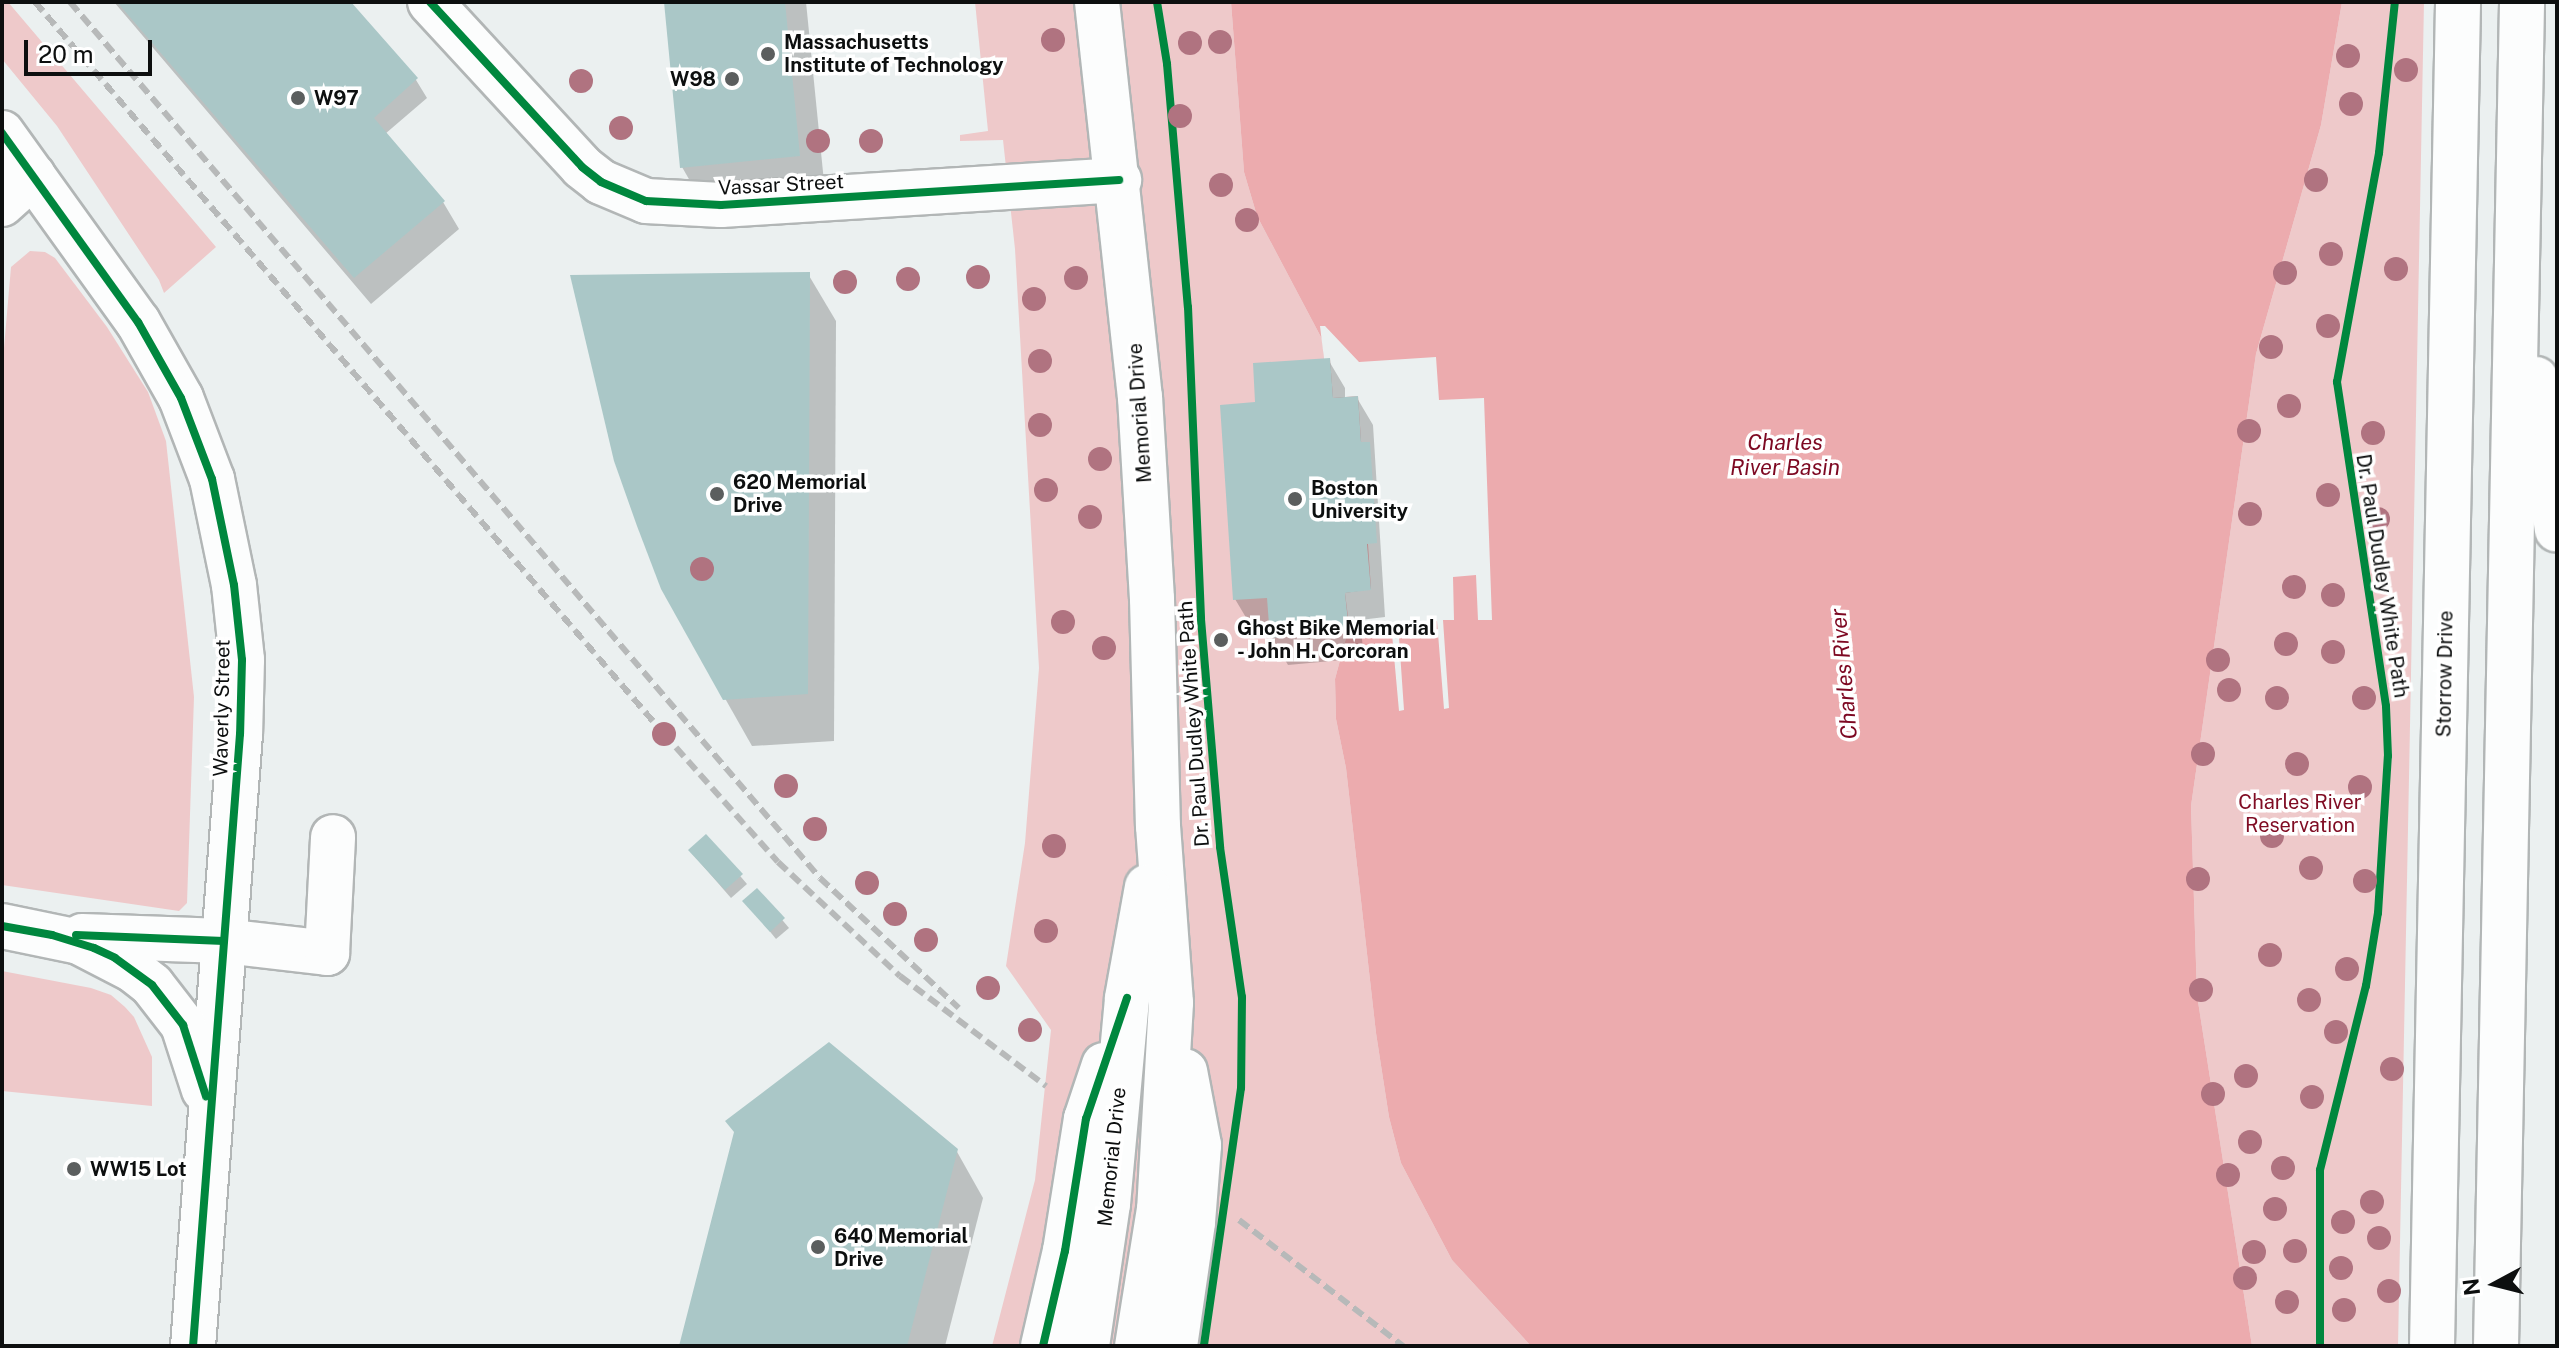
<!DOCTYPE html>
<style>
body{margin:0}
#map{position:relative;width:2559px;height:1348px;overflow:hidden;background:#ebf0f0;font-family:"Public Sans",sans-serif}
div>[style]{position:absolute}
[style*='--x']{left:calc(var(--x)*1px);top:calc(var(--y)*1px);width:calc(var(--w)*1px);rotate:calc(var(--a)*1deg)}
.green>*{inset:0;background:#eec9ca}
.water>*{inset:0;background:#ecabae}
.pier>*{inset:0;background:#ebf0f0}
.shadow>*{inset:0;background:#0003}
.building>*{inset:0;background:#aac7c7}
.roads{filter:drop-shadow(2px 0 #b2b6b6) drop-shadow(-2px 0 #b2b6b6) drop-shadow(0 2px #b2b6b6) drop-shadow(0 -2px #b2b6b6)}
.minor>*{height:44px;margin:-22px;padding:0 22px;transform-origin:22px;border-radius:22px;background:#fcfdfd}
.major>*{height:44px;margin:-22px;padding:0 22px;transform-origin:22px;border-radius:22px;background:#fcfdfd}
.highway>*{height:44px;margin:-22px;padding:0 22px;transform-origin:22px;border-radius:22px;background:#fcfdfd}
.rail>*{height:6px;margin-top:-3px;transform-origin:0;background:repeating-linear-gradient(90deg,#b7b9b9 0 12px,transparent 0 18px)}
.cycleway>*{height:8px;margin:-4px;padding:0 4px;transform-origin:4px;border-radius:4px;background:#00873e}
.trees>*{width:24px;height:24px;margin:-12px;border-radius:50%;background:#b07380}
.dots>*{width:22px;height:22px;translate:-50% -50%;box-sizing:border-box;border:4px solid #fff;border-radius:50%}
span{translate:-50% -50%;white-space:nowrap;text-align:center;line-height:1.15;-webkit-text-stroke:7px #fff;paint-order:stroke}
.poi-label{font-size:20px;color:#0d0f0f;font-weight:700}
.left{translate:0 -50%;text-align:left}
.right{translate:-100% -50%;text-align:right}
.street-label{font-size:20px;color:#0d0f0f}
.park-label{font-size:20px;color:#800d24}
.water-label{font-size:22px;color:#7d0822;font-style:italic}
.frame{position:absolute;inset:0;border:4px solid #0d0f0f;pointer-events:none}
.north{position:absolute;left:2455px;top:1244px;width:80px;height:80px;-webkit-text-stroke:6px #fff;paint-order:stroke;rotate:263deg;font-size:22px;font-weight:700;line-height:32px;text-align:center;color:#0d0f0f}
.north::after{content:'';display:block;margin:auto;width:28px;height:36px;background:#0d0f0f;clip-path:polygon(50% 0,100% 100%,50% 72%,0 100%)}
.scale{position:absolute;left:24px;top:40px;width:128px;height:36px;box-sizing:border-box;border:4px solid #0d0f0f;border-top:0;padding-left:10px;font-size:24px;line-height:28px;white-space:nowrap;color:#0d0f0f;-webkit-text-stroke:6px #fff;paint-order:stroke}
</style>
<div id="map">
<div class="green">
<div style="clip-path:polygon(2px 2px,8px 2px,216px 247px,164px 293px,159px 280px,57px 126px,2px 59px)"></div>
<div style="clip-path:polygon(975px 2px,1231px 2px,1244px 172px,1257px 216px,1322px 339px,1346px 638px,1335px 679px,1336px 719px,1346px 768px,1376px 1033px,1389px 1117px,1401px 1163px,1452px 1260px,1531px 1346px,992px 1346px,1035px 1180px,1051px 1030px,1006px 966px,1025px 843px,1039px 668px,1015px 249px,1003px 140px,960px 141px,960px 135px,988px 131px)"></div>
<div style="clip-path:polygon(2342px 2px,2424px 2px,2398px 1346px,2252px 1346px,2197px 995px,2191px 806px,2256px 354px,2321px 125px)"></div>
<div style="clip-path:polygon(30px 251px,45px 252px,55px 258px,107px 327px,148px 392px,166px 441px,194px 697px,187px 903px,179px 911px,2px 885px,2px 371px,11px 267px)"></div>
<div style="clip-path:polygon(2px 971px,91px 988px,111px 995px,125px 1007px,134px 1017px,152px 1057px,152px 1106px,2px 1091px)"></div>
</div>
<div class="water">
<div style="clip-path:polygon(1231px 2px,2342px 2px,2321px 125px,2256px 354px,2191px 806px,2197px 995px,2252px 1346px,1531px 1346px,1452px 1260px,1401px 1163px,1389px 1117px,1376px 1033px,1346px 768px,1336px 719px,1335px 679px,1346px 638px,1322px 339px,1257px 216px,1244px 172px)"></div>
</div>
<div class="pier">
<div style="clip-path:polygon(1320px 326px,1325px 326px,1359px 362px,1436px 357px,1439px 400px,1484px 398px,1492px 620px,1478px 620px,1476px 575px,1453px 577px,1454px 620px,1443px 620px,1449px 708px,1444px 709px,1437px 621px,1398px 623px,1404px 710px,1399px 711px,1391px 623px,1349px 625px,1345px 593px,1371px 589px,1358px 396px,1333px 398px,1330px 359px,1324px 359px)"></div>
</div>
<div class="shadow">
<div style="clip-path:polygon(114px 2px,350px 2px,416px 80px,427px 98px,385px 134px,443px 202px,459px 229px,371px 304px)"></div>
<div style="clip-path:polygon(666px 2px,806px 2px,826px 202px,709px 214px,682px 167px)"></div>
<div style="clip-path:polygon(808px 274px,836px 321px,834px 741px,752px 746px,663px 589px)"></div>
<div style="clip-path:polygon(1329px 361px,1345px 388px,1345px 399px,1357px 398px,1373px 425px,1385px 617px,1360px 620px,1364px 658px,1288px 665px,1272px 638px,1271px 625px,1251px 626px,1235px 599px,1257px 404px)"></div>
<div style="clip-path:polygon(706px 836px,747px 884px,731px 898px,690px 851px)"></div>
<div style="clip-path:polygon(757px 890px,789px 928px,776px 939px,745px 901px)"></div>
<div style="clip-path:polygon(956px 1150px,983px 1198px,945px 1346px,681px 1346px)"></div>
</div>
<div class="building">
<div style="clip-path:polygon(117px 2px,351px 2px,418px 78px,374px 118px,445px 201px,354px 278px)"></div>
<div style="clip-path:polygon(664px 2px,785px 2px,800px 156px,680px 168px)"></div>
<div style="clip-path:polygon(810px 272px,808px 694px,723px 700px,661px 589px,637px 526px,614px 461px,570px 275px)"></div>
<div style="clip-path:polygon(1330px 358px,1333px 398px,1358px 396px,1361px 442px,1370px 442px,1377px 543px,1367px 544px,1371px 590px,1345px 593px,1349px 631px,1270px 638px,1267px 598px,1233px 600px,1220px 405px,1255px 402px,1253px 363px)"></div>
<div style="clip-path:polygon(706px 834px,743px 874px,725px 890px,688px 850px)"></div>
<div style="clip-path:polygon(757px 888px,785px 918px,770px 932px,742px 901px)"></div>
<div style="clip-path:polygon(829px 1042px,958px 1149px,907px 1346px,679px 1346px,734px 1132px,725px 1121px)"></div>
</div>
<div class="roads">
<div class="minor">
<div style="--x:2;--y:204;--w:42;--a:-42.1"></div>
<div style="--x:224;--y:941;--w:104;--a:6.6"></div>
<div style="--x:327;--y:953;--w:116;--a:-87"></div>
</div>
<div class="major">
<div style="--x:430;--y:2;--w:224;--a:47.3"></div>
<div style="--x:582;--y:167;--w:24;--a:38"></div>
<div style="--x:601;--y:182;--w:49;--a:22.9"></div>
<div style="--x:646;--y:201;--w:75;--a:3.1"></div>
<div style="--x:721;--y:205;--w:399;--a:-3.6"></div>
<div style="--x:2;--y:133;--w:233;--a:54.3"></div>
<div style="--x:138;--y:322;--w:87;--a:60.5"></div>
<div style="--x:181;--y:398;--w:87;--a:69.1"></div>
<div style="--x:212;--y:479;--w:108;--a:78.3"></div>
<div style="--x:234;--y:585;--w:75;--a:83.9"></div>
<div style="--x:242;--y:660;--w:74;--a:91.5"></div>
<div style="--x:240;--y:734;--w:614;--a:94.39"></div>
<div style="--x:2;--y:926;--w:79;--a:11.7"></div>
<div style="--x:79;--y:942;--w:61;--a:27.4"></div>
<div style="--x:133;--y:970;--w:24;--a:38"></div>
<div style="--x:152;--y:985;--w:51;--a:52.2"></div>
<div style="--x:183;--y:1025;--w:68;--a:72.1"></div>
<div style="--x:82;--y:936;--w:142;--a:2"></div>
</div>
<div class="highway">
<div style="--x:1097;--y:2;--w:397;--a:83.8"></div>
<div style="--x:1140;--y:397;--w:202;--a:86.6"></div>
<div style="--x:1152;--y:599;--w:227;--a:88.5"></div>
<div style="--x:1158;--y:826;--w:177;--a:85.8"></div>
<div style="--x:1171;--y:1003;--w:206;--a:93.3"></div>
<div style="--x:1159;--y:1209;--w:139;--a:99.1"></div>
<div style="--x:2536;--y:379;--w:152;--a:82.1"></div>
<div style="--x:1043;--y:1346;--w:98;--a:-77"></div>
<div style="--x:1065;--y:1251;--w:134;--a:-81"></div>
<div style="--x:1086;--y:1119;--w:57;--a:-71.6"></div>
<div style="--x:1087;--y:1346;--w:144;--a:-81.6"></div>
<div style="--x:1108;--y:1204;--w:207;--a:-84.7"></div>
<div style="--x:1127;--y:998;--w:113;--a:-79.8"></div>
<div style="--x:1175;--y:1346;--w:125;--a:-81.7"></div>
<div style="--x:1193;--y:1222;--w:77;--a:-85.5"></div>
<div style="--x:1199;--y:1145;--w:75;--a:-100.7"></div>
<div style="--x:2432;--y:1346;--w:1344;--a:-88.89"></div>
<div style="--x:2496;--y:1346;--w:1344;--a:-88.89"></div>
</div>
</div>
<div class="rail">
<div style="--x:35;--y:2;--w:965;--a:49.33"></div>
<div style="--x:664;--y:734;--w:171;--a:48.3"></div>
<div style="--x:778;--y:862;--w:167;--a:43.1"></div>
<div style="--x:900;--y:976;--w:183;--a:37"></div>
<div style="--x:70;--y:2;--w:1153;--a:49.43"></div>
<div style="--x:820;--y:878;--w:190;--a:43.1"></div>
<div style="--x:1239;--y:1220;--w:207;--a:37.5"></div>
</div>
<div class="cycleway">
<div style="--x:430;--y:2;--w:224;--a:47.3"></div>
<div style="--x:582;--y:167;--w:24;--a:38"></div>
<div style="--x:601;--y:182;--w:49;--a:22.9"></div>
<div style="--x:646;--y:201;--w:75;--a:3.1"></div>
<div style="--x:721;--y:205;--w:399;--a:-3.6"></div>
<div style="--x:1157;--y:2;--w:63;--a:80.8"></div>
<div style="--x:1167;--y:64;--w:244;--a:85.1"></div>
<div style="--x:1188;--y:307;--w:312;--a:87.6"></div>
<div style="--x:1201;--y:619;--w:229;--a:85.2"></div>
<div style="--x:1220;--y:847;--w:152;--a:81.7"></div>
<div style="--x:1242;--y:997;--w:91;--a:90.6"></div>
<div style="--x:1241;--y:1088;--w:261;--a:98.2"></div>
<div style="--x:2;--y:133;--w:233;--a:54.3"></div>
<div style="--x:138;--y:322;--w:87;--a:60.5"></div>
<div style="--x:181;--y:398;--w:87;--a:69.1"></div>
<div style="--x:212;--y:479;--w:108;--a:78.3"></div>
<div style="--x:234;--y:585;--w:75;--a:83.9"></div>
<div style="--x:242;--y:660;--w:74;--a:91.5"></div>
<div style="--x:240;--y:734;--w:614;--a:94.39"></div>
<div style="--x:2;--y:926;--w:51;--a:10.2"></div>
<div style="--x:52;--y:935;--w:44;--a:17.2"></div>
<div style="--x:94;--y:948;--w:23;--a:25"></div>
<div style="--x:115;--y:958;--w:46;--a:36.1"></div>
<div style="--x:152;--y:985;--w:51;--a:52.2"></div>
<div style="--x:183;--y:1025;--w:75;--a:72.1"></div>
<div style="--x:76;--y:935;--w:148;--a:2.3"></div>
<div style="--x:1043;--y:1346;--w:98;--a:-77"></div>
<div style="--x:1065;--y:1251;--w:134;--a:-81"></div>
<div style="--x:1086;--y:1119;--w:128;--a:-71.3"></div>
<div style="--x:2320;--y:1346;--w:176;--a:-90"></div>
<div style="--x:2320;--y:1170;--w:190;--a:-76"></div>
<div style="--x:2366;--y:986;--w:74;--a:-80.7"></div>
<div style="--x:2378;--y:913;--w:157;--a:-86.4"></div>
<div style="--x:2388;--y:756;--w:50;--a:-92.3"></div>
<div style="--x:2386;--y:706;--w:328;--a:-98.6"></div>
<div style="--x:2337;--y:382;--w:233;--a:-79.6"></div>
<div style="--x:2379;--y:153;--w:152;--a:-84"></div>
</div>
<div class="trees">
<div style="left:1053px;top:40px"></div>
<div style="left:1220px;top:42px"></div>
<div style="left:1190px;top:43px"></div>
<div style="left:2348px;top:56px"></div>
<div style="left:2406px;top:70px"></div>
<div style="left:581px;top:81px"></div>
<div style="left:2351px;top:104px"></div>
<div style="left:1180px;top:116px"></div>
<div style="left:621px;top:128px"></div>
<div style="left:818px;top:141px"></div>
<div style="left:871px;top:141px"></div>
<div style="left:2316px;top:180px"></div>
<div style="left:1221px;top:185px"></div>
<div style="left:1247px;top:220px"></div>
<div style="left:2331px;top:254px"></div>
<div style="left:2396px;top:269px"></div>
<div style="left:2285px;top:273px"></div>
<div style="left:978px;top:277px"></div>
<div style="left:1076px;top:278px"></div>
<div style="left:908px;top:279px"></div>
<div style="left:845px;top:282px"></div>
<div style="left:1034px;top:299px"></div>
<div style="left:2328px;top:326px"></div>
<div style="left:2271px;top:347px"></div>
<div style="left:1040px;top:361px"></div>
<div style="left:2289px;top:406px"></div>
<div style="left:1040px;top:425px"></div>
<div style="left:2249px;top:431px"></div>
<div style="left:2373px;top:433px"></div>
<div style="left:1100px;top:459px"></div>
<div style="left:1046px;top:490px"></div>
<div style="left:2328px;top:495px"></div>
<div style="left:2250px;top:514px"></div>
<div style="left:1090px;top:517px"></div>
<div style="left:2378px;top:519px"></div>
<div style="left:702px;top:569px"></div>
<div style="left:2294px;top:587px"></div>
<div style="left:2333px;top:595px"></div>
<div style="left:1063px;top:622px"></div>
<div style="left:2286px;top:644px"></div>
<div style="left:1104px;top:648px"></div>
<div style="left:2333px;top:652px"></div>
<div style="left:2218px;top:660px"></div>
<div style="left:2229px;top:690px"></div>
<div style="left:2277px;top:698px"></div>
<div style="left:2364px;top:698px"></div>
<div style="left:664px;top:734px"></div>
<div style="left:2203px;top:754px"></div>
<div style="left:2297px;top:764px"></div>
<div style="left:786px;top:786px"></div>
<div style="left:2360px;top:787px"></div>
<div style="left:815px;top:829px"></div>
<div style="left:2272px;top:836px"></div>
<div style="left:1054px;top:846px"></div>
<div style="left:2311px;top:868px"></div>
<div style="left:2198px;top:879px"></div>
<div style="left:2365px;top:881px"></div>
<div style="left:867px;top:883px"></div>
<div style="left:895px;top:914px"></div>
<div style="left:1046px;top:931px"></div>
<div style="left:926px;top:940px"></div>
<div style="left:2270px;top:955px"></div>
<div style="left:2347px;top:969px"></div>
<div style="left:988px;top:988px"></div>
<div style="left:2201px;top:990px"></div>
<div style="left:2309px;top:1000px"></div>
<div style="left:1030px;top:1030px"></div>
<div style="left:2336px;top:1032px"></div>
<div style="left:2392px;top:1069px"></div>
<div style="left:2246px;top:1076px"></div>
<div style="left:2213px;top:1094px"></div>
<div style="left:2312px;top:1097px"></div>
<div style="left:2250px;top:1142px"></div>
<div style="left:2283px;top:1168px"></div>
<div style="left:2228px;top:1175px"></div>
<div style="left:2372px;top:1202px"></div>
<div style="left:2275px;top:1209px"></div>
<div style="left:2343px;top:1222px"></div>
<div style="left:2379px;top:1238px"></div>
<div style="left:2295px;top:1251px"></div>
<div style="left:2254px;top:1252px"></div>
<div style="left:2341px;top:1268px"></div>
<div style="left:2245px;top:1278px"></div>
<div style="left:2389px;top:1291px"></div>
<div style="left:2287px;top:1302px"></div>
<div style="left:2344px;top:1310px"></div>
</div>
<div class="dots">
<div style="left:768px;top:54px;background:#5b5e5e"></div>
<div style="left:732px;top:79px;background:#5b5e5e"></div>
<div style="left:298px;top:98px;background:#5b5e5e"></div>
<div style="left:717px;top:494px;background:#5b5e5e"></div>
<div style="left:1295px;top:499px;background:#5b5e5e"></div>
<div style="left:1221px;top:640px;background:#5b5e5e"></div>
<div style="left:74px;top:1169px;background:#5b5e5e"></div>
<div style="left:818px;top:1247px;background:#5b5e5e"></div>
</div>
<div class="poi-label">
<span class="left" style="left:784px;top:54px">Massachusetts<br>Institute of Technology</span>
<span class="right" style="left:716px;top:79px">W98</span>
<span class="left" style="left:314px;top:98px">W97</span>
<span class="left" style="left:733px;top:494px">620 Memorial<br>Drive</span>
<span class="left" style="left:1311px;top:500px">Boston<br>University</span>
<span class="left" style="left:1237px;top:640px">Ghost Bike Memorial<br>- John H. Corcoran</span>
<span class="left" style="left:90px;top:1169px">WW15 Lot</span>
<span class="left" style="left:834px;top:1248px">640 Memorial<br>Drive</span>
</div>
<div class="street-label">
<span style="left:781px;top:185px;rotate:-3deg">Vassar Street</span>
<span style="left:1140px;top:413px;rotate:-94deg">Memorial Drive</span>
<span style="left:2382px;top:576px;rotate:81deg">Dr. Paul Dudley White Path</span>
<span style="left:2445px;top:674px;rotate:-89deg">Storrow Drive</span>
<span style="left:222px;top:708px;rotate:-89deg">Waverly Street</span>
<span style="left:1194px;top:724px;rotate:-94deg">Dr. Paul Dudley White Path</span>
<span style="left:1112px;top:1157px;rotate:-84deg">Memorial Drive</span>
</div>
<div class="park-label">
<span style="left:2300px;top:814px">Charles River<br>Reservation</span>
</div>
<div class="water-label">
<span style="left:1785px;top:455px">Charles<br>River Basin</span>
<span style="left:1844px;top:674px;rotate:-95deg">Charles River</span>
</div>
<div class="frame"></div>
<div class="north">N</div>
<div class="scale">20 m</div>
</div>
